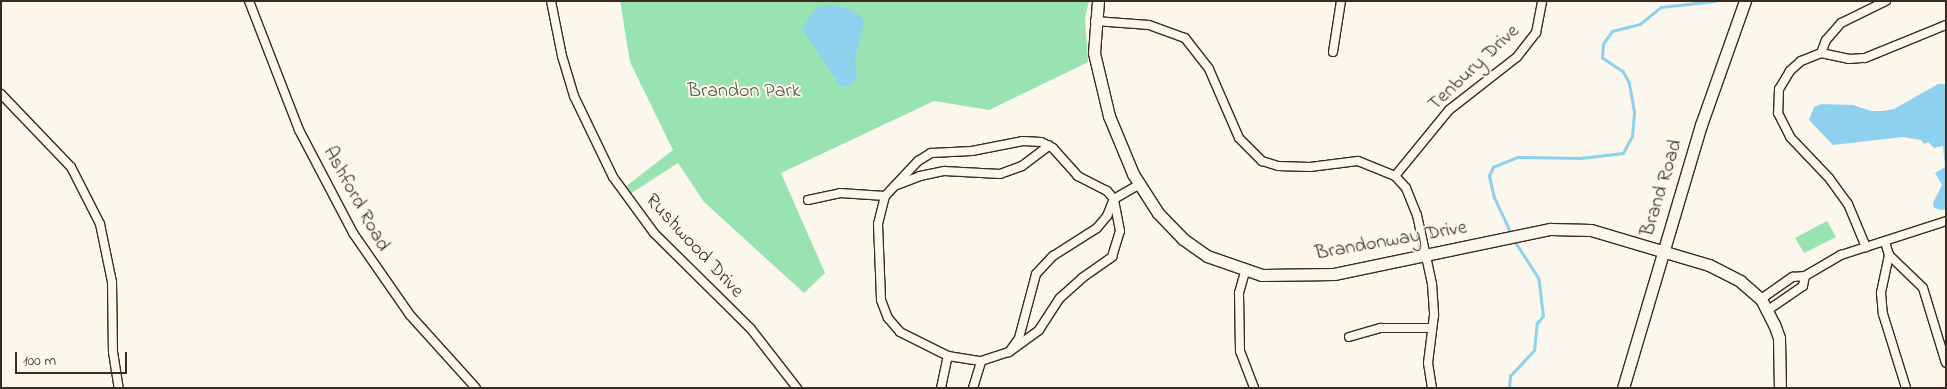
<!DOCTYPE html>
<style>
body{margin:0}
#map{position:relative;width:1947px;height:389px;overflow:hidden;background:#fbf7ec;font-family:"Indie Flower",sans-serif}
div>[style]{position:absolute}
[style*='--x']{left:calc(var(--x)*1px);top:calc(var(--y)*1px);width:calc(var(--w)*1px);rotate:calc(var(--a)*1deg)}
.green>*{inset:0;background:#99e2b2}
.water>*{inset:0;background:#8dd1ef}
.stream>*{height:2.5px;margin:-1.25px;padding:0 1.25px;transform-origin:1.25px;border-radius:1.25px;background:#8dd1ef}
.roads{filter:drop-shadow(1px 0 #3b2a1e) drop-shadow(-1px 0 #3b2a1e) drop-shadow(0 1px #3b2a1e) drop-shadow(0 -1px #3b2a1e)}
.street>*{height:8px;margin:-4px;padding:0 4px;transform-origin:4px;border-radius:4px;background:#fbf7ec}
.secondary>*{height:11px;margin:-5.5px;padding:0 5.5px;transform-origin:5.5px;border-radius:5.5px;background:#fbf7ec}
span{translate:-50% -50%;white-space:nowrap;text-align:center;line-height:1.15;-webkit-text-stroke:4px #fbf7ec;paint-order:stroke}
.street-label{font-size:20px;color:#3b2a1e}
.park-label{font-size:20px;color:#525843}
.frame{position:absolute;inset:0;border:2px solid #3b2a1e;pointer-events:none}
.scale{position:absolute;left:15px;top:352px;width:112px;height:22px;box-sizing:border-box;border:2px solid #3b2a1e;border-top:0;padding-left:6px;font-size:15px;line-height:18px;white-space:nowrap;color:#3b2a1e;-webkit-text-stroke:4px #fbf7ec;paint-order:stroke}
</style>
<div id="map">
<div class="green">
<div style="clip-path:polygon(620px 1px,1089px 1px,1085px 18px,1088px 62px,989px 110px,934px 101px,781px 173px,825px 273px,804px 293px,704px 202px,678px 163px,630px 194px,625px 187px,673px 150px,630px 62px)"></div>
<div style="clip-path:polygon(1827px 221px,1836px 237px,1804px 253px,1795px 238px)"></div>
</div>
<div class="water">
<div style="clip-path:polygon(829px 5px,847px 8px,861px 16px,864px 23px,855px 58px,857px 78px,851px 85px,841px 87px,802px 29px,816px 7px)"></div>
<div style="clip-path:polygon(1938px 84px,1946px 84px,1946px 209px,1942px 210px,1934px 208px,1933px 203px,1942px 185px,1935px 173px,1945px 167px,1943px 146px,1934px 148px,1928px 142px,1924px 144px,1921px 140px,1903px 137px,1833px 145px,1809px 120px,1814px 107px,1821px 104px,1853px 105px,1871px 111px,1883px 111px,1894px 109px)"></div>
</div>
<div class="stream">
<div style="--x:1511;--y:234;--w:40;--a:-115"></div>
<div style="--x:1494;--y:198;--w:23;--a:-103"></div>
<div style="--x:1489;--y:176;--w:10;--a:-66"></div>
<div style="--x:1493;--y:167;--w:27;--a:-22"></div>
<div style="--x:1518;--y:157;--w:62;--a:0.9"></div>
<div style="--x:1580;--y:158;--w:43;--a:-6.6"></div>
<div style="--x:1623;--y:153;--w:19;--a:-62"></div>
<div style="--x:1632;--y:136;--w:24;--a:-85"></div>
<div style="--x:1634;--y:112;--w:29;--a:-100"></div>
<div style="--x:1629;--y:83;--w:13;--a:-119"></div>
<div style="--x:1623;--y:72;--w:25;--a:-146"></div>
<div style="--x:1602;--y:58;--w:14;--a:-86"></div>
<div style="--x:1603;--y:44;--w:16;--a:-55"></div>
<div style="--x:1612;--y:31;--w:29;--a:-14"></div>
<div style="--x:1640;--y:24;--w:27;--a:-39"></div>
<div style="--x:1661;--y:7;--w:54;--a:-6.3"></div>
<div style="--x:1509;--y:388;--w:12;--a:-85"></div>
<div style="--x:1510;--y:376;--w:35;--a:-47"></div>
<div style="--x:1534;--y:350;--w:27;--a:-84"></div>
<div style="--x:1537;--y:323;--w:9;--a:-49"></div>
<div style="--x:1543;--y:316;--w:38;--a:-97"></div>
<div style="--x:1538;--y:278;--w:46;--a:-122.7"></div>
</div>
<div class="roads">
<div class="street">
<div style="--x:249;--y:1;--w:138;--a:68.8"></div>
<div style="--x:299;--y:130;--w:116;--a:62.3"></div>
<div style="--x:353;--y:233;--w:100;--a:55.2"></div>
<div style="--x:410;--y:315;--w:98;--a:47.9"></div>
<div style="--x:551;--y:1;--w:56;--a:78.7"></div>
<div style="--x:562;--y:56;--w:42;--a:73.3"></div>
<div style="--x:574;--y:96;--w:90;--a:64.3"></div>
<div style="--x:613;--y:177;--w:69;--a:53.8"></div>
<div style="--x:654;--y:233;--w:136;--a:44.7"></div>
<div style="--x:751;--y:329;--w:75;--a:52.1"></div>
<div style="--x:1886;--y:1;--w:50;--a:153.9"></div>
<div style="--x:1841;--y:23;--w:23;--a:131"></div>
<div style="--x:1826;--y:40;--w:14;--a:111"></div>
<div style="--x:1821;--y:53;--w:29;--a:12"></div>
<div style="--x:1849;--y:59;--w:16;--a:-4"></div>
<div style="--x:1865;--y:58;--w:87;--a:-22.2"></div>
<div style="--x:1095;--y:21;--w:54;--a:4.2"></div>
<div style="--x:1149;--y:25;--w:38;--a:20"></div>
<div style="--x:1185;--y:38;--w:39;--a:52"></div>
<div style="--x:1209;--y:69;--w:75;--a:66.5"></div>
<div style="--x:1239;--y:138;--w:33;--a:45"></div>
<div style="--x:1262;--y:161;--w:17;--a:17"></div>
<div style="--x:1278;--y:166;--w:32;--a:2"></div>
<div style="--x:1310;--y:167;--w:48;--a:-7.1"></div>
<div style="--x:1358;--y:161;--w:40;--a:22"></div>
<div style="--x:1395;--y:176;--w:16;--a:47"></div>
<div style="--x:1406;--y:188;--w:29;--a:68"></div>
<div style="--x:1417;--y:215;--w:71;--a:77.7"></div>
<div style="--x:1432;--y:284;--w:31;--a:86"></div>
<div style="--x:1434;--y:315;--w:48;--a:97.1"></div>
<div style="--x:1428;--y:363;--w:25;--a:81"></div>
<div style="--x:1333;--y:52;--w:52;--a:-81.1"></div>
<div style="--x:1821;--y:53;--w:22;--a:158"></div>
<div style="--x:1801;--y:61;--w:15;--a:138"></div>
<div style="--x:1790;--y:71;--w:21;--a:121"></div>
<div style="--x:1779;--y:89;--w:24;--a:92"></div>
<div style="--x:1778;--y:113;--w:27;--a:63"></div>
<div style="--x:1790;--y:137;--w:57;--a:46.4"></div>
<div style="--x:1829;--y:178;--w:32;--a:54"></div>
<div style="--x:1848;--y:204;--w:47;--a:67.3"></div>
<div style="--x:1;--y:94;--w:101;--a:46.2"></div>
<div style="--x:71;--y:167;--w:64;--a:63"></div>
<div style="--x:100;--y:224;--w:59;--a:78.3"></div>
<div style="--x:112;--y:282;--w:70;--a:89.2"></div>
<div style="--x:113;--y:352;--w:36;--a:81"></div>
<div style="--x:1395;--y:176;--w:85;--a:-50.7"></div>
<div style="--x:1449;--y:110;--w:86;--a:-37.9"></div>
<div style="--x:1517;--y:57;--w:31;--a:-52"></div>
<div style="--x:1536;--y:33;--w:33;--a:-79"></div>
<div style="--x:897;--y:185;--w:25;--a:-21"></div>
<div style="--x:920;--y:176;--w:25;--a:-12"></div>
<div style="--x:944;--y:171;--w:56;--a:3.1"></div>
<div style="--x:1000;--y:174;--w:23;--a:-20"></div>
<div style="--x:1022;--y:166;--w:34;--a:-37"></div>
<div style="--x:808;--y:200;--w:33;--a:-12"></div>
<div style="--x:840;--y:193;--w:45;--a:3.8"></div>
<div style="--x:1885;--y:242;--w:14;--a:73"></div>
<div style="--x:1889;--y:255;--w:47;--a:44.1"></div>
<div style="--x:1923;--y:288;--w:78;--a:73"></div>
<div style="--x:1889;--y:255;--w:39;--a:102"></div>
<div style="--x:1881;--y:293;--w:21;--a:85"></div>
<div style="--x:1883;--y:314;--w:77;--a:72.7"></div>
<div style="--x:1245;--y:272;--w:22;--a:106"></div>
<div style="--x:1239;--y:293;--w:58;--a:89"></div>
<div style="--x:1240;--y:351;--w:40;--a:69"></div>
<div style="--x:1761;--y:299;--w:39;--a:-35"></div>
<div style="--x:1793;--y:277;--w:12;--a:-5"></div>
<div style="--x:1805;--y:276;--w:42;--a:-30.3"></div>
<div style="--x:1841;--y:255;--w:110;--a:-17.9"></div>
<div style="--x:1768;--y:310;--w:42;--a:-34.4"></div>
<div style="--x:1803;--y:286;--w:10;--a:-79"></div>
<div style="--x:1349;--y:337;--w:33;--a:-16"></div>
<div style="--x:1381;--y:328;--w:51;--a:0"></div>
<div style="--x:1009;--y:352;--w:37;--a:-36"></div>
<div style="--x:1039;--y:330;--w:38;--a:-57"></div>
<div style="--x:1060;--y:298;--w:30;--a:-42"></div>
<div style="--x:1082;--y:278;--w:37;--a:-35"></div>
<div style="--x:1112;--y:257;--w:27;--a:-73"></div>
<div style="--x:1120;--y:231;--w:33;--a:-101"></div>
<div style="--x:1114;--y:199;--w:11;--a:-131"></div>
<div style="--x:1107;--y:191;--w:33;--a:-153"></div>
<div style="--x:1078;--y:176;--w:38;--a:-132"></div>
<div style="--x:1053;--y:148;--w:13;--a:-153"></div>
<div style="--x:1041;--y:142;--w:18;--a:-177"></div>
<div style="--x:1023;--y:141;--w:52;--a:168.9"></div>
<div style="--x:972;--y:151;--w:41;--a:177.2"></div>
<div style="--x:931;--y:153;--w:15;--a:148"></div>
<div style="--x:918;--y:161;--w:48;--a:133.3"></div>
<div style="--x:885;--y:196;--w:29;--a:104"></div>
<div style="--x:878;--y:224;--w:76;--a:87.7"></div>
<div style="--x:881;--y:300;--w:19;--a:69"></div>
<div style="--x:888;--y:318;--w:18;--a:49"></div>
<div style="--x:900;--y:332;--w:54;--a:26.6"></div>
<div style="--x:948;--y:356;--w:33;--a:9"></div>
<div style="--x:981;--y:361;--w:29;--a:-18"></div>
<div style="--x:1009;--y:352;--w:17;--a:-54"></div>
<div style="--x:1019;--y:338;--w:66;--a:-75.1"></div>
<div style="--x:1036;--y:274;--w:25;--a:-47"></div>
<div style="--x:1053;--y:256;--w:52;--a:-32.5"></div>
<div style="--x:1097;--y:228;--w:16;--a:-50"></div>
<div style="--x:1107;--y:216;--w:18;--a:-68"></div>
<div style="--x:1114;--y:199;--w:28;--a:-30"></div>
<div style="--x:941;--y:388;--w:33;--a:-78"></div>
<div style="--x:973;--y:388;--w:28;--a:-73"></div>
</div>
<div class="secondary">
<div style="--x:1098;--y:1;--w:52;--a:94.4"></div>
<div style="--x:1094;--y:53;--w:65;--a:76.6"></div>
<div style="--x:1109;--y:116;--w:63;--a:67.5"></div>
<div style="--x:1133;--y:174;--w:46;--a:57.3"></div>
<div style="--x:1158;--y:213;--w:36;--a:46"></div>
<div style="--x:1183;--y:239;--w:29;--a:35"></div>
<div style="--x:1207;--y:256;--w:58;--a:19.1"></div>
<div style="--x:1262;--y:275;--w:72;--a:-0.8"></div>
<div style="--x:1334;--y:274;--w:221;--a:-11.8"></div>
<div style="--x:1550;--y:229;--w:41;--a:1.4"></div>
<div style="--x:1591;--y:230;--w:123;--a:16.5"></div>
<div style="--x:1709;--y:265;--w:35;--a:27"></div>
<div style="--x:1740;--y:281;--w:28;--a:41"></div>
<div style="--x:1761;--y:299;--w:28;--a:63"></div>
<div style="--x:1774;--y:324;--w:15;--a:70"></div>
<div style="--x:1779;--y:338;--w:50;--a:88.9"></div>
<div style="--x:1623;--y:388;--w:274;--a:-73.5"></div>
<div style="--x:1701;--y:125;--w:132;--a:-70.5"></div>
</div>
</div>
<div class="street-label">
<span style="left:1474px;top:68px;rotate:-43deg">Tenbury Drive</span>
<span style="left:1662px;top:188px;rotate:-73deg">Brand Road</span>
<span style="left:356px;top:199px;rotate:61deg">Ashford Road</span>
<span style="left:1391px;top:241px;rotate:-10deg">Brandonway Drive</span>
<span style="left:694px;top:246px;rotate:47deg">Rushwood Drive</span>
</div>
<div class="park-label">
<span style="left:744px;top:91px">Brandon Park</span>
</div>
<div class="frame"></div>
<div class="scale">100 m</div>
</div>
